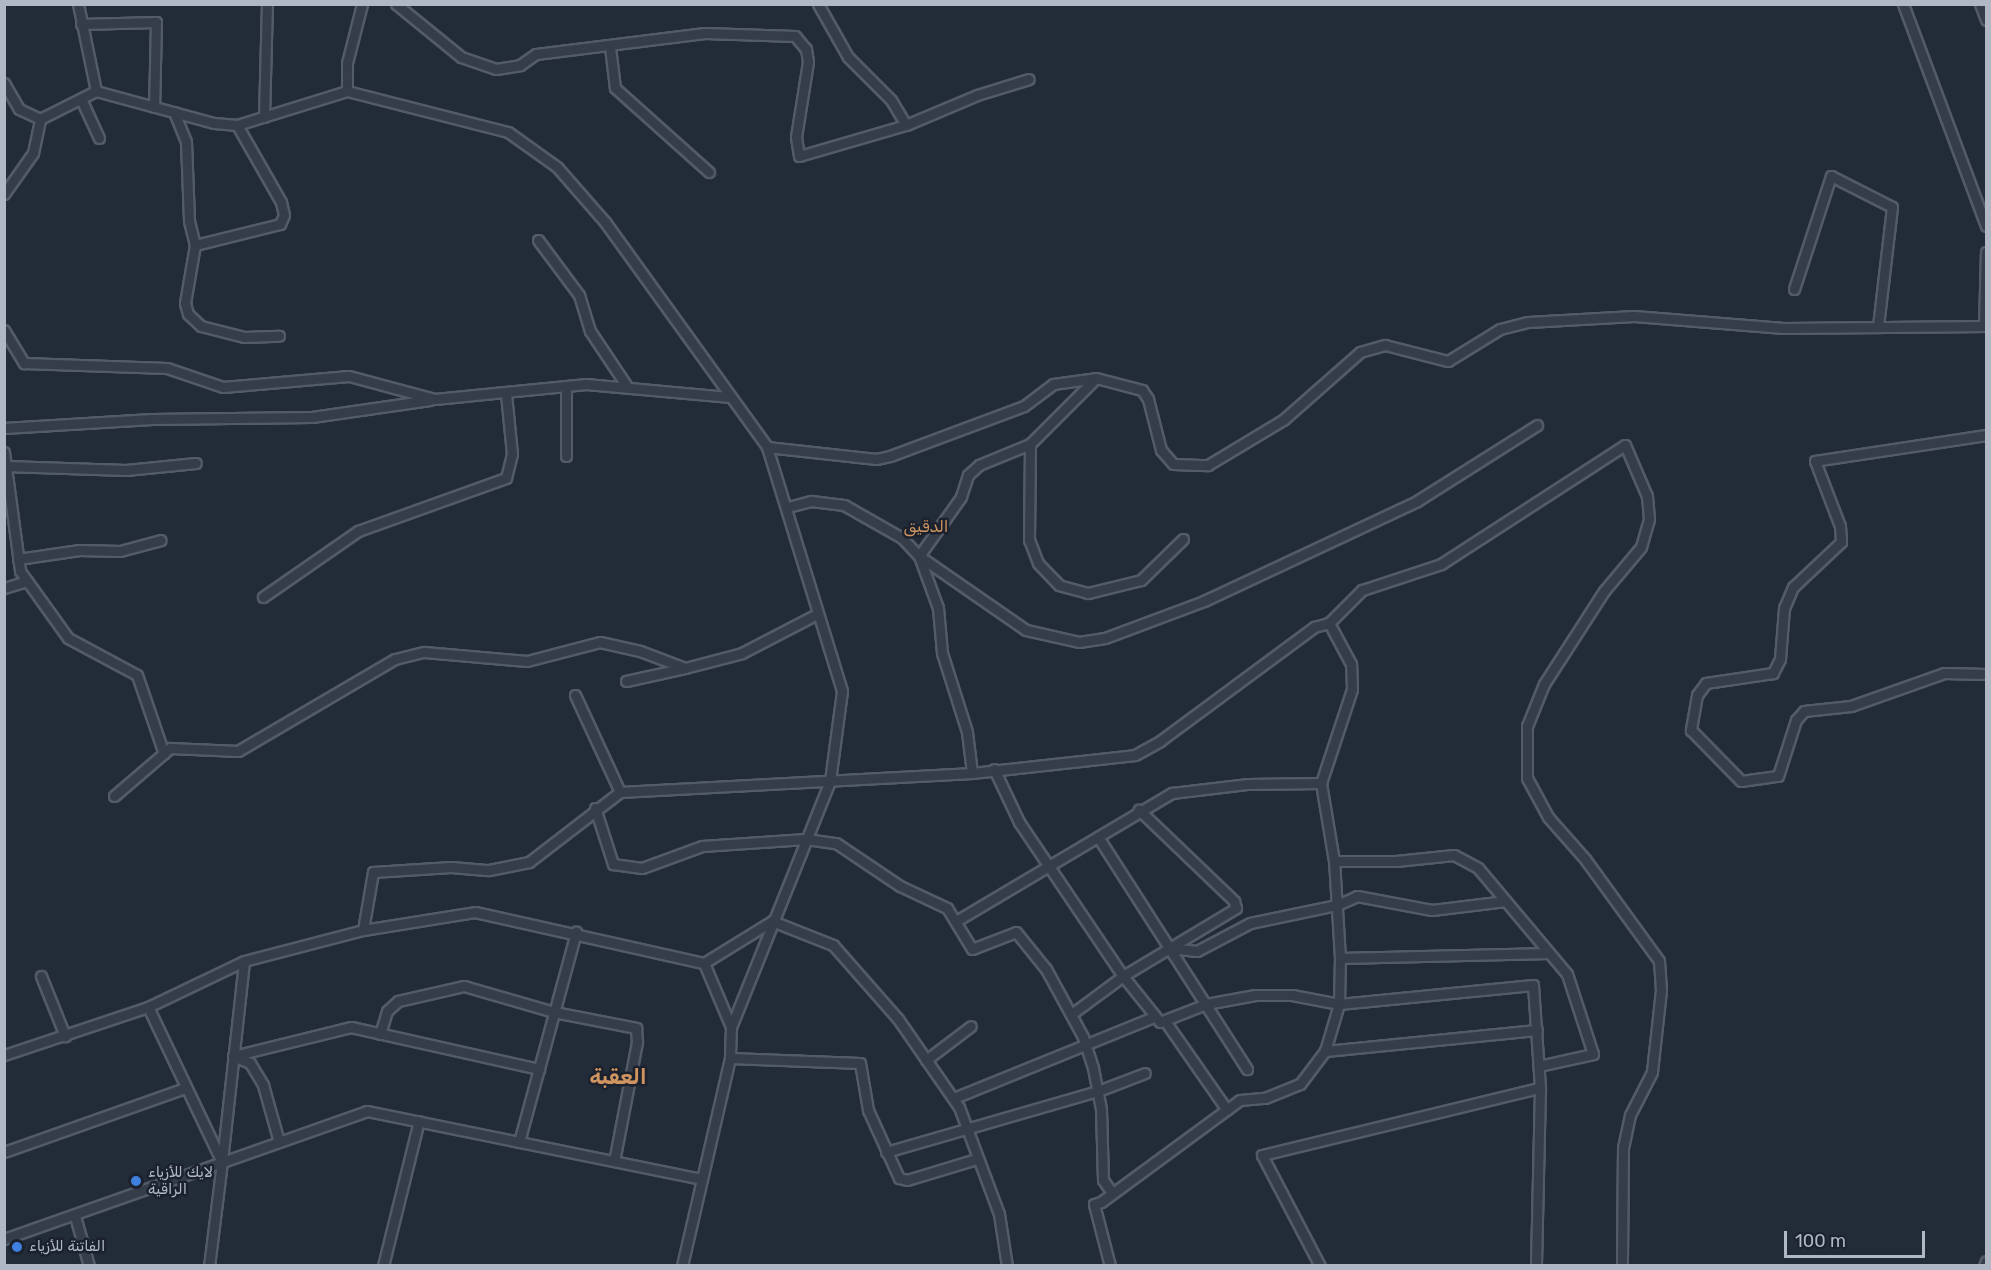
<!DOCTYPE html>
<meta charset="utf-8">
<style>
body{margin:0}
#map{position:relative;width:1991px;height:1270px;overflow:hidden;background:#222b38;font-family:Rubik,"Noto Sans Arabic",sans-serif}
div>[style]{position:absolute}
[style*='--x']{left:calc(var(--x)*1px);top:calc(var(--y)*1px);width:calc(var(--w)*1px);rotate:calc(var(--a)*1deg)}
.roads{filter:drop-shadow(2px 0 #535b67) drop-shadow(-2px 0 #535b67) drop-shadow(0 2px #535b67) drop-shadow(0 -2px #535b67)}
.minor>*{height:9px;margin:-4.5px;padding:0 4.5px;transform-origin:4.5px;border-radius:4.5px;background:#353d49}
.dots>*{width:16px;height:16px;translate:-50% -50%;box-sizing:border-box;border:3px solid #1b222e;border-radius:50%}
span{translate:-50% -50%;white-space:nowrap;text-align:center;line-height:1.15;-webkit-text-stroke:5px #1b222e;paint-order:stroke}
.poi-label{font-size:15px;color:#b0b8c5}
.left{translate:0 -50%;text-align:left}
.neighbourhood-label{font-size:16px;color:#d09461}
.district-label{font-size:21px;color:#d09461;font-weight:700}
.frame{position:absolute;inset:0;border:6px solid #b0b8c5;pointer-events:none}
.scale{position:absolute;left:1784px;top:1231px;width:141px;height:27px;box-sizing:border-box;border:3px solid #b0b8c5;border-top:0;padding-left:8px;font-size:18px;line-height:21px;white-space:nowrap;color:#b0b8c5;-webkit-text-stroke:4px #1b222e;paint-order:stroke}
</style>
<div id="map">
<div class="roads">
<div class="minor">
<div style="--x:78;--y:4;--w:89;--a:78.3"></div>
<div style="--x:396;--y:4;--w:84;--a:39.2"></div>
<div style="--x:461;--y:57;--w:37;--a:19"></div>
<div style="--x:496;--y:69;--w:24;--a:-9"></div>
<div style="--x:520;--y:65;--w:19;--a:-35"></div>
<div style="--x:536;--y:54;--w:170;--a:-7.1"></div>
<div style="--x:705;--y:33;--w:90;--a:1.9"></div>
<div style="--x:795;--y:36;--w:17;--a:50"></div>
<div style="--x:806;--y:49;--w:13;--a:81"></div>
<div style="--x:808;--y:62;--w:76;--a:99.1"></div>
<div style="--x:796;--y:137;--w:19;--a:81"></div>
<div style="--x:799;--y:156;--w:111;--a:-16.2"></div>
<div style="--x:906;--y:125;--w:77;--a:-22.9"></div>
<div style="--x:977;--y:95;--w:54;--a:-17.1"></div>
<div style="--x:818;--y:4;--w:61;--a:60.5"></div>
<div style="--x:848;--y:57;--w:61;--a:45"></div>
<div style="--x:891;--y:100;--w:29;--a:59"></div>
<div style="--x:1903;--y:4;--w:237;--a:69.5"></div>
<div style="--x:1980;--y:4;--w:17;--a:69"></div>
<div style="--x:81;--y:24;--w:75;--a:-1.5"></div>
<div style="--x:156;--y:22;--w:85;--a:91.3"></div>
<div style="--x:610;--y:47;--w:41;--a:83"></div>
<div style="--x:615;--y:88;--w:126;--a:41.8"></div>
<div style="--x:4;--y:83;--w:30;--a:60"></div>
<div style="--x:19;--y:109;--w:23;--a:25"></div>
<div style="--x:347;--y:91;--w:28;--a:-90"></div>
<div style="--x:347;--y:63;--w:61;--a:-75.7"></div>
<div style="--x:81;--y:99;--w:43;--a:65.2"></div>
<div style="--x:174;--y:112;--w:32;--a:68"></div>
<div style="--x:186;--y:142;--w:79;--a:87.8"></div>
<div style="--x:189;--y:221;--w:25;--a:76"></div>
<div style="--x:264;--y:117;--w:113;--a:-88.5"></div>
<div style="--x:237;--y:125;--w:89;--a:60.3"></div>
<div style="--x:281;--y:202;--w:13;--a:77"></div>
<div style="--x:284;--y:215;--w:10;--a:114"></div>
<div style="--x:280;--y:224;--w:88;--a:166.1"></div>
<div style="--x:195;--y:245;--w:59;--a:99.8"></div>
<div style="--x:185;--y:303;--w:11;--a:75"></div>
<div style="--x:188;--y:314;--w:18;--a:43"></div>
<div style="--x:201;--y:326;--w:44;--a:14.3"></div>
<div style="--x:244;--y:337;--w:35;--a:-2"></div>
<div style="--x:4;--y:194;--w:50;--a:-54.7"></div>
<div style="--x:33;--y:153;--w:35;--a:-78"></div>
<div style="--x:40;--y:119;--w:63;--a:-26.6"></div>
<div style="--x:96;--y:91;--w:122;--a:15.2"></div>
<div style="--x:214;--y:123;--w:23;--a:5"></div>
<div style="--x:237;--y:125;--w:115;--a:-17.2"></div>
<div style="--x:347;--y:91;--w:166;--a:14.3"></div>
<div style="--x:508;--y:132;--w:60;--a:35.5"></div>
<div style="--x:557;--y:167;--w:73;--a:48.9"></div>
<div style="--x:605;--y:222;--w:277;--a:54.2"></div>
<div style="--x:767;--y:447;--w:255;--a:72.9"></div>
<div style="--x:842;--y:691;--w:91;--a:97.6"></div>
<div style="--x:830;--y:781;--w:265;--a:111.9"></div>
<div style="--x:731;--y:1027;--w:31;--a:92"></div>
<div style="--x:730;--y:1058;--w:213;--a:103"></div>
<div style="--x:538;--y:240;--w:69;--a:53.3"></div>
<div style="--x:579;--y:295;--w:38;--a:73"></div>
<div style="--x:590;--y:331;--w:65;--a:56.3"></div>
<div style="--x:1794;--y:289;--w:119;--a:-71.9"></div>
<div style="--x:1831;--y:176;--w:68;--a:26.9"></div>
<div style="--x:1892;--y:207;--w:121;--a:96.7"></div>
<div style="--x:1984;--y:326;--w:74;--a:-88.5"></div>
<div style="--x:4;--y:330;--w:39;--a:59"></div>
<div style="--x:24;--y:363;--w:143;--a:2"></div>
<div style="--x:167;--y:368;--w:59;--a:18.7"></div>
<div style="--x:223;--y:387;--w:126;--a:-5"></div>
<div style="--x:349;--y:376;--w:89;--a:15"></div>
<div style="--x:435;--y:399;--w:152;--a:-5.7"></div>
<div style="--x:586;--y:384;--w:145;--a:5.2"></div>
<div style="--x:4;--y:428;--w:148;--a:-3.5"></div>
<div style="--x:152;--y:419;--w:160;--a:-0.7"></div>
<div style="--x:312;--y:417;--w:119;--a:-8.2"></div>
<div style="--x:1986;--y:435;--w:173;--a:171.4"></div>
<div style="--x:1815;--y:461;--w:70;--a:69"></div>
<div style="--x:1840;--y:526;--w:16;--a:86"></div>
<div style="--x:1841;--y:542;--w:66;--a:136.8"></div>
<div style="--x:1793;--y:587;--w:23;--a:113"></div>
<div style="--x:1784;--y:608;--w:51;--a:94.5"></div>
<div style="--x:1780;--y:659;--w:16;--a:117"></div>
<div style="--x:1773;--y:673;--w:68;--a:171.5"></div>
<div style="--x:1706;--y:683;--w:15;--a:127"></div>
<div style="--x:1697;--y:695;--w:36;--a:100"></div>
<div style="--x:1691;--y:730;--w:71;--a:45.6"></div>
<div style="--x:1741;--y:781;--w:37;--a:-8"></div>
<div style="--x:1778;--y:776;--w:59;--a:-72.2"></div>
<div style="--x:1796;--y:720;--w:12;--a:-48"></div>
<div style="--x:1804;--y:711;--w:47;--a:-6.1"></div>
<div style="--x:1851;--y:706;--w:99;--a:-19.5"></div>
<div style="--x:1944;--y:673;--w:42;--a:1.4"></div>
<div style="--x:1030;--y:444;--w:93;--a:-45"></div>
<div style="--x:767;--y:447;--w:110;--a:6.3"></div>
<div style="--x:876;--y:459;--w:14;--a:-12"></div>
<div style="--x:890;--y:456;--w:143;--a:-20.5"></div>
<div style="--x:1024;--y:406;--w:36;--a:-37"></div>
<div style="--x:1053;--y:384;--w:43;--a:-7.9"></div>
<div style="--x:1096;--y:378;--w:48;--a:14.6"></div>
<div style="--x:1142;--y:390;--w:11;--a:56"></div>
<div style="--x:1148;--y:399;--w:53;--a:75.7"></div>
<div style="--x:1161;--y:450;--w:18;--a:49"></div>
<div style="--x:1173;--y:464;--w:35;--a:2"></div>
<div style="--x:1208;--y:465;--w:87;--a:-31"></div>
<div style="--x:1283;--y:420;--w:103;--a:-41.4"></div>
<div style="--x:1360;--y:352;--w:26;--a:-16"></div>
<div style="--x:1385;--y:345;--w:65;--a:14.3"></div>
<div style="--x:1448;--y:361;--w:61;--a:-31.6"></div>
<div style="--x:1500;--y:329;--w:29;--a:-14"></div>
<div style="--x:1528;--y:322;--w:106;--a:-3.2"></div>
<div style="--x:1634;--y:316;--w:150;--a:4.6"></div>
<div style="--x:1784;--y:328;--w:202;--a:-0.6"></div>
<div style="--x:4;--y:452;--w:120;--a:82.3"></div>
<div style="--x:20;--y:571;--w:82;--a:54.4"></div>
<div style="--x:68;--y:638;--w:78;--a:28.2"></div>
<div style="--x:137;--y:675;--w:83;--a:71.1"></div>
<div style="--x:566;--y:456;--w:69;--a:-90"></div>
<div style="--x:6;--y:466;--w:120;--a:1.9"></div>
<div style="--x:126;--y:470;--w:70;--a:-5.7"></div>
<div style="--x:788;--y:507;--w:24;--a:-15"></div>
<div style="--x:811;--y:501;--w:33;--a:7"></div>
<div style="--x:844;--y:505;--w:67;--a:29.6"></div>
<div style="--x:902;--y:538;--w:25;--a:47"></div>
<div style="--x:919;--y:556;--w:55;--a:69.9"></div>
<div style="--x:938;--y:608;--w:45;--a:84.9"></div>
<div style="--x:942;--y:653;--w:83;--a:72.4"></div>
<div style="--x:967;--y:732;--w:41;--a:83"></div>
<div style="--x:1183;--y:539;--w:59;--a:135.7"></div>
<div style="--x:1141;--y:580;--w:55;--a:166.2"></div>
<div style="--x:1088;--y:593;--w:30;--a:-165"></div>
<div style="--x:1059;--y:585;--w:30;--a:-134"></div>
<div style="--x:1038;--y:563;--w:25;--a:-111"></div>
<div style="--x:1029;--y:540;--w:96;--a:-89.4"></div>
<div style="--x:1030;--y:444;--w:55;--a:157.6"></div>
<div style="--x:979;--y:465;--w:15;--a:138"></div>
<div style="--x:968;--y:475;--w:23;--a:108"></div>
<div style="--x:961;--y:497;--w:72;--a:125.4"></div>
<div style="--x:919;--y:556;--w:130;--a:34.7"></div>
<div style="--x:1026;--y:630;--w:54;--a:12.8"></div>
<div style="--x:1079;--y:642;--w:26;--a:-9"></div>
<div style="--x:1105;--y:638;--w:106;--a:-20.5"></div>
<div style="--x:1204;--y:601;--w:235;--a:-25.1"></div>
<div style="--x:1417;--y:501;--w:142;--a:-32.3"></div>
<div style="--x:18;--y:559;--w:62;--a:-8.4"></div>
<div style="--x:79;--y:550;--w:41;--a:1.4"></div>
<div style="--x:120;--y:551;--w:42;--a:-15"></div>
<div style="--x:4;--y:588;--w:24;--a:-17"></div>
<div style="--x:263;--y:597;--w:116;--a:-34.8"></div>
<div style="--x:358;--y:531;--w:157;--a:-19.7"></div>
<div style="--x:506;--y:478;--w:25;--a:-76"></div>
<div style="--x:512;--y:454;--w:60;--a:-95.7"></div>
<div style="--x:626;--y:681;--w:60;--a:-12.4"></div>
<div style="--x:575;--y:695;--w:107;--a:65.1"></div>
<div style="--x:994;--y:769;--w:59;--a:64.7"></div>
<div style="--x:1019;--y:822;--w:186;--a:56"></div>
<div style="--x:1123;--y:976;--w:59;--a:51.2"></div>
<div style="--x:1160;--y:1022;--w:49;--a:-21.4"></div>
<div style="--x:1206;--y:1004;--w:50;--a:-10.4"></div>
<div style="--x:1255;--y:995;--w:37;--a:0"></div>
<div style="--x:1292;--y:995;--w:48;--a:10.8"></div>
<div style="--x:1339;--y:1004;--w:195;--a:-5.6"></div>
<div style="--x:1533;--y:985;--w:103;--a:86.1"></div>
<div style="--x:1540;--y:1088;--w:178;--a:91.3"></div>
<div style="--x:114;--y:796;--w:74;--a:-40.6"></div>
<div style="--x:170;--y:748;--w:68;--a:2.5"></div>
<div style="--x:238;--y:751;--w:182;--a:-30.4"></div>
<div style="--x:395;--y:659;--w:30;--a:-14"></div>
<div style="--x:424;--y:652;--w:103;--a:5"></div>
<div style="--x:527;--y:661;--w:75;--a:-14.6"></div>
<div style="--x:600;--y:642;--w:41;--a:12.7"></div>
<div style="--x:640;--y:651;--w:48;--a:20.7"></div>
<div style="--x:685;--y:668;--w:59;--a:-14.7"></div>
<div style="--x:742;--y:653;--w:85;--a:-27.5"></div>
<div style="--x:595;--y:808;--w:59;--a:72.2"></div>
<div style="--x:613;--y:864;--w:29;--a:8"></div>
<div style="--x:642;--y:868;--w:64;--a:-20.1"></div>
<div style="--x:702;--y:846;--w:104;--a:-3.9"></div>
<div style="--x:806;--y:839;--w:30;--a:8"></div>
<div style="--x:836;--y:843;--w:77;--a:33.9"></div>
<div style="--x:900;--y:886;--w:52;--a:25.1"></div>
<div style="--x:947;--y:908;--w:48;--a:58.6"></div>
<div style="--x:972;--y:949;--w:47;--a:-21.1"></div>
<div style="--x:1016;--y:932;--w:48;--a:51"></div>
<div style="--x:1046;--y:969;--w:77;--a:61.4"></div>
<div style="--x:1083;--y:1037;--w:33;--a:72"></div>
<div style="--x:1093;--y:1068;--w:42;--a:79"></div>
<div style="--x:1101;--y:1109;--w:71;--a:88.4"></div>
<div style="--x:1103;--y:1180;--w:16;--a:55"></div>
<div style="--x:1098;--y:837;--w:276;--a:57.3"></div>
<div style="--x:1334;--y:861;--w:62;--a:0"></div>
<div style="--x:1396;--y:861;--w:58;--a:-5.9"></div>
<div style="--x:1454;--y:855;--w:27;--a:28"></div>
<div style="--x:1478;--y:868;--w:138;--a:50"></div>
<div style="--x:1567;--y:974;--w:84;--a:72"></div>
<div style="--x:1593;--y:1054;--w:55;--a:167.5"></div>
<div style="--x:956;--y:921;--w:251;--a:-30.7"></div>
<div style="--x:1172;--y:793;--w:77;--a:-6.8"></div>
<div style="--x:1248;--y:784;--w:73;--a:-0.8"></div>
<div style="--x:363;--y:930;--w:59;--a:-80.2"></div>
<div style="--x:373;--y:872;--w:78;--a:-3.7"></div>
<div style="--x:451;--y:867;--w:38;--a:5"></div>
<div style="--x:489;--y:870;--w:41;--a:-11.3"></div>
<div style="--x:529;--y:862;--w:115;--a:-37.6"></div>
<div style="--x:620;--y:792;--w:353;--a:-3.1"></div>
<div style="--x:972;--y:773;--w:164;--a:-6.3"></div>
<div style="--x:1135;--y:755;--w:29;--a:-29"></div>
<div style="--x:1160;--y:741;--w:192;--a:-36.5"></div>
<div style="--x:1314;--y:627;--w:16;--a:-15"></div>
<div style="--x:1329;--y:623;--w:47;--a:-45"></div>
<div style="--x:1362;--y:590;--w:83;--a:-18.2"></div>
<div style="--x:1441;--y:564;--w:219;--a:-32.9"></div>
<div style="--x:1625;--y:445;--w:56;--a:66.7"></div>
<div style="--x:1647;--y:496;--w:23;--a:85"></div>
<div style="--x:1649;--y:519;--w:29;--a:106"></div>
<div style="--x:1641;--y:547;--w:57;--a:130.1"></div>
<div style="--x:1604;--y:591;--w:111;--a:122.8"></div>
<div style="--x:1544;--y:684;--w:45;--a:112"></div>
<div style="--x:1527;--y:726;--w:52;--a:90"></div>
<div style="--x:1527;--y:778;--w:44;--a:61.7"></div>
<div style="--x:1548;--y:817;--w:56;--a:48.6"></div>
<div style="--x:1585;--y:859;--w:126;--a:54"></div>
<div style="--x:1659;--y:961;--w:29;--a:86"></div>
<div style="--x:1661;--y:990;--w:82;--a:96.3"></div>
<div style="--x:1652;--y:1072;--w:48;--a:117.1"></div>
<div style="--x:1630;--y:1115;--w:33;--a:102"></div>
<div style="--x:1623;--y:1147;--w:119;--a:90.5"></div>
<div style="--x:1168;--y:948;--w:29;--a:6"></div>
<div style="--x:1197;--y:951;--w:60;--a:-27.8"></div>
<div style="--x:1250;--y:923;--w:89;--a:-11.7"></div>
<div style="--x:1337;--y:905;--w:22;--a:-24"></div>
<div style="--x:1357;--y:896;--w:76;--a:10.6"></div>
<div style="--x:1432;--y:910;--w:74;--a:-7"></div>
<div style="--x:1340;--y:958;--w:209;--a:-1.4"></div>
<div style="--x:41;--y:976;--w:65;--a:68.2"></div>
<div style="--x:148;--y:1007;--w:172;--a:64.5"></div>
<div style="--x:222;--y:1162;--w:105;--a:97.1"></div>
<div style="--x:1073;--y:1013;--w:62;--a:-36.5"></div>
<div style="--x:1123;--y:976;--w:132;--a:-31"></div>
<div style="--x:1236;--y:908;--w:7;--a:-106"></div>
<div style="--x:1234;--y:901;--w:132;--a:-136.2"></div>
<div style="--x:1165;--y:1021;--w:108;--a:55.1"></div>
<div style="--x:731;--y:1027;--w:69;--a:-112.9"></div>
<div style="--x:704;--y:963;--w:80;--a:-31.7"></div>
<div style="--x:772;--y:921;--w:66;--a:21.5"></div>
<div style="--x:833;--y:945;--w:98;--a:48.7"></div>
<div style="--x:898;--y:1019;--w:107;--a:55.3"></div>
<div style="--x:959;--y:1107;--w:114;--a:69.5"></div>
<div style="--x:999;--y:1214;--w:53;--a:81.3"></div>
<div style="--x:380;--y:1034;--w:24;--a:-73"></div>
<div style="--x:387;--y:1011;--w:15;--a:-42"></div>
<div style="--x:398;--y:1001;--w:68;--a:-12.8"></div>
<div style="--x:464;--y:986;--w:94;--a:16.1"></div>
<div style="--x:554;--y:1012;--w:84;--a:11"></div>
<div style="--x:636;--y:1028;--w:14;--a:86"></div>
<div style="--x:637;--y:1042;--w:121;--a:100.9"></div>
<div style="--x:1325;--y:1051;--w:213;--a:-5.7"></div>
<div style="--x:4;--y:1055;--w:152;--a:-18.4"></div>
<div style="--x:148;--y:1007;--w:106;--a:-25.6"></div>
<div style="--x:244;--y:961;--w:123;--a:-14.6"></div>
<div style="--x:363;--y:930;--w:113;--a:-9.1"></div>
<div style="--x:475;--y:912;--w:235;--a:12.6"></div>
<div style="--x:233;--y:1056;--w:122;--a:-13.8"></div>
<div style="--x:351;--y:1027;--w:193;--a:12.6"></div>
<div style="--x:233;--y:1056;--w:18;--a:22"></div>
<div style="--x:250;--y:1063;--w:26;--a:59"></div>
<div style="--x:263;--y:1085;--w:59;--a:74.3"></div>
<div style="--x:730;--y:1058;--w:130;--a:2.2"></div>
<div style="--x:860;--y:1063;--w:48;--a:80.3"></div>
<div style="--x:868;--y:1110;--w:75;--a:65.5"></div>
<div style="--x:899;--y:1178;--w:8;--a:14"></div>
<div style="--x:907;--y:1180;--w:72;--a:-16.9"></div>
<div style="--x:926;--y:1060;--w:56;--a:-37.1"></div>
<div style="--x:954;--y:1098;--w:215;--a:-22.1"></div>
<div style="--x:519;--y:1142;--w:218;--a:-74.8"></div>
<div style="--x:4;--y:1152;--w:192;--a:-19.5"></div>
<div style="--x:886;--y:1152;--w:221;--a:-16.1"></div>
<div style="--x:1098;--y:1091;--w:50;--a:-21"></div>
<div style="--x:222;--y:1161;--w:201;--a:-83.7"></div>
<div style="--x:75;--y:1216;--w:52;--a:74.4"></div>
<div style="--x:4;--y:1239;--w:385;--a:-19.4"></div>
<div style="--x:367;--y:1111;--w:340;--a:11.5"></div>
<div style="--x:383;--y:1266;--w:149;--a:-76.1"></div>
<div style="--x:1110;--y:1266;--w:64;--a:-104.5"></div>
<div style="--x:1094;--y:1204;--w:7;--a:-16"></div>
<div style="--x:1101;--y:1202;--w:172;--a:-36.3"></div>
<div style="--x:1240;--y:1100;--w:25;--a:-5"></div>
<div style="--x:1265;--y:1098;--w:38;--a:-22"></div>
<div style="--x:1300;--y:1084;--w:41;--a:-52.9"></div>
<div style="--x:1325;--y:1051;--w:49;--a:-73.4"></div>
<div style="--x:1339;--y:1004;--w:46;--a:-88.8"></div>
<div style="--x:1340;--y:958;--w:97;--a:-93.5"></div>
<div style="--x:1334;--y:861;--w:79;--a:-99.5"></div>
<div style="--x:1321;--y:783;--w:99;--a:-71.7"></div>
<div style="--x:1352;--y:689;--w:25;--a:-92"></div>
<div style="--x:1351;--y:664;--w:47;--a:-118.2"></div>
<div style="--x:1320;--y:1266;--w:125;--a:-117.6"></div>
<div style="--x:1262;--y:1155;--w:286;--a:-13.6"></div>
<div style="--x:1984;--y:1266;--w:5;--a:-68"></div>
</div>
</div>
<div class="dots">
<div style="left:136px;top:1181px;background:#3f7fe0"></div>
<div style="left:17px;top:1247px;background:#3f7fe0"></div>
</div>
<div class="poi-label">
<span class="left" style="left:148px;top:1181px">لايك للأزياء<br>الراقية</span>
<span class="left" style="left:29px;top:1247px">الفاتنة للأزياء</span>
</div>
<div class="neighbourhood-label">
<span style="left:926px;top:527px">الدقيق</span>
</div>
<div class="district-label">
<span style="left:618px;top:1077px">العقبة</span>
</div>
<div class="frame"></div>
<div class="scale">100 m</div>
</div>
